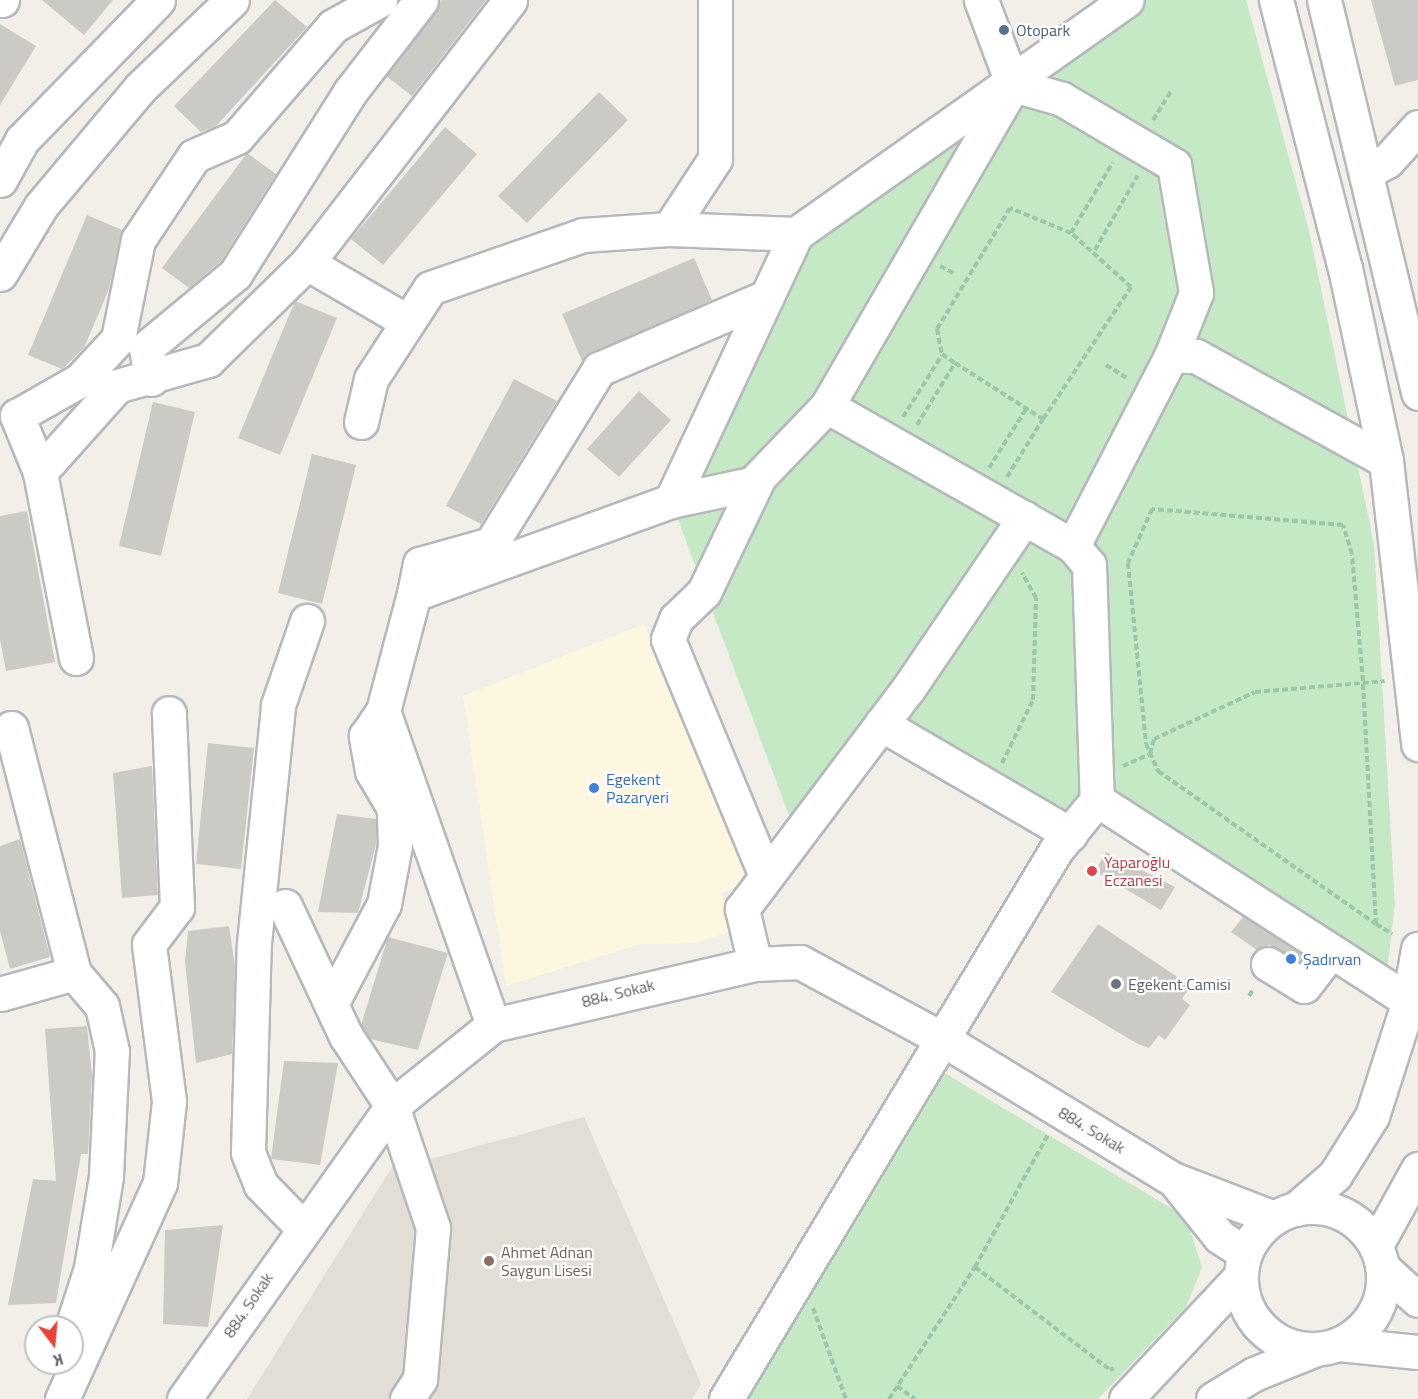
<!DOCTYPE html>
<meta charset="utf-8">
<style>
body{margin:0}
#map{position:relative;width:1418px;height:1399px;overflow:hidden;background:#f1efe8;font-family:"Titillium Web",sans-serif}
div>[style]{position:absolute}
[style*='--x']{left:calc(var(--x)*1px);top:calc(var(--y)*1px);width:calc(var(--w)*1px);rotate:calc(var(--a)*1deg)}
.commercial>*{inset:0;background:#fef7e0}
.education>*{inset:0;background:#e1ded6}
.green>*{inset:0;background:#c5e8c5}
.building>*{inset:0;background:#cccac5}
.path>*{height:4px;margin-top:-2px;transform-origin:0;background:repeating-linear-gradient(90deg,#9cc7a9 0 6px,transparent 0 9px)}
.roads{filter:drop-shadow(2px 0 #b5b8bc) drop-shadow(-2px 0 #b5b8bc) drop-shadow(0 2px #b5b8bc) drop-shadow(0 -2px #b5b8bc)}
.minor>*{height:33px;margin:-16.5px;padding:0 16.5px;transform-origin:16.5px;border-radius:16.5px;background:#fff}
.minor>.ring{margin:-16.5px;padding:0;box-sizing:content-box;background:none;border:33px solid #fff;border-radius:50%}
.dots>*{width:16px;height:16px;translate:-50% -50%;box-sizing:border-box;border:3px solid #fff;border-radius:50%}
span{translate:-50% -50%;white-space:nowrap;text-align:center;line-height:1.15;-webkit-text-stroke:4.5px #fff;paint-order:stroke}
.service-label{font-size:16px;color:#4e5e75}
.left{translate:0 -50%;text-align:left}
.shop-label{font-size:16px;color:#366cbe}
.health-label{font-size:16px;color:#be3a42}
.worship-label{font-size:16px;color:#5b616d}
.street-label{font-size:16px;color:#5f6368}
.education-label{font-size:16px;color:#785e54}
.north{position:absolute;left:24px;top:1315px;width:60px;height:60px;box-sizing:border-box;background:#fff;border:2px solid #bfc1c3;border-radius:50%;rotate:164deg;font-size:16px;font-weight:700;line-height:24px;text-align:center;color:#5f6368}
.north::after{content:'';display:block;margin:auto;width:21px;height:27px;background:#ea4335;clip-path:polygon(50% 0,100% 100%,50% 72%,0 100%)}
</style>
<div id="map">
<div class="commercial">
<div style="clip-path:polygon(644px 624px,749px 881px,721px 893px,735px 930px,696px 943px,640px 944px,506px 986px,463px 696px)"></div>
</div>
<div class="education">
<div style="clip-path:polygon(584px 1117px,701px 1384px,692px 1399px,247px 1399px,402px 1151px,424px 1161px)"></div>
</div>
<div class="green">
<div style="clip-path:polygon(1125px 0,1246px 0,1309px 231px,1374px 544px,1395px 905px,1385px 987px,1150px 835px,1096px 778px,1062px 829px,888px 715px,790px 818px,671px 501px,808px 228px)"></div>
<div style="clip-path:polygon(943px 1072px,1186px 1217px,1202px 1268px,1186px 1307px,1098px 1399px,734px 1399px)"></div>
</div>
<div class="building">
<div style="clip-path:polygon(42px 0,113px 0,84px 35px)"></div>
<div style="clip-path:polygon(275px 0,307px 27px,216px 126px,201px 132px,174px 106px)"></div>
<div style="clip-path:polygon(442px 0,486px 0,412px 96px,386px 76px)"></div>
<div style="clip-path:polygon(1371px 0,1418px 0,1418px 80px,1395px 86px)"></div>
<div style="clip-path:polygon(0 24px,36px 46px,0 105px)"></div>
<div style="clip-path:polygon(599px 92px,628px 120px,527px 223px,498px 196px)"></div>
<div style="clip-path:polygon(445px 127px,477px 154px,383px 265px,351px 239px)"></div>
<div style="clip-path:polygon(247px 153px,276px 174px,221px 261px,189px 288px,162px 268px)"></div>
<div style="clip-path:polygon(87px 215px,122px 230px,109px 289px,84px 348px,62px 369px,28px 355px)"></div>
<div style="clip-path:polygon(694px 258px,712px 300px,582px 361px,562px 314px)"></div>
<div style="clip-path:polygon(295px 301px,337px 318px,280px 455px,238px 438px)"></div>
<div style="clip-path:polygon(514px 379px,557px 401px,481px 524px,446px 506px)"></div>
<div style="clip-path:polygon(639px 391px,671px 420px,619px 477px,587px 449px)"></div>
<div style="clip-path:polygon(153px 402px,195px 412px,161px 556px,119px 546px)"></div>
<div style="clip-path:polygon(312px 454px,356px 465px,322px 604px,278px 593px)"></div>
<div style="clip-path:polygon(27px 511px,55px 662px,6px 671px,0 639px,0 516px)"></div>
<div style="clip-path:polygon(208px 743px,254px 748px,241px 869px,196px 864px)"></div>
<div style="clip-path:polygon(152px 766px,158px 895px,122px 898px,113px 773px)"></div>
<div style="clip-path:polygon(337px 814px,376px 819px,376px 844px,358px 913px,318px 912px)"></div>
<div style="clip-path:polygon(20px 839px,50px 957px,10px 969px,0 931px,0 846px)"></div>
<div style="clip-path:polygon(1106px 852px,1175px 887px,1161px 910px,1095px 871px)"></div>
<div style="clip-path:polygon(1243px 917px,1304px 956px,1299px 961px,1269px 945px,1257px 950px,1231px 932px)"></div>
<div style="clip-path:polygon(1098px 924px,1191px 986px,1182px 999px,1190px 1005px,1165px 1040px,1159px 1035px,1149px 1048px,1136px 1043px,1051px 992px)"></div>
<div style="clip-path:polygon(229px 926px,235px 967px,232px 1054px,196px 1063px,185px 962px,188px 931px)"></div>
<div style="clip-path:polygon(388px 937px,448px 953px,418px 1050px,370px 1039px,361px 1025px)"></div>
<div style="clip-path:polygon(87px 1026px,92px 1075px,88px 1154px,81px 1154px,56px 1303px,8px 1305px,33px 1179px,56px 1181px,45px 1029px)"></div>
<div style="clip-path:polygon(284px 1061px,338px 1063px,320px 1165px,271px 1159px)"></div>
<div style="clip-path:polygon(223px 1225px,208px 1327px,163px 1324px,165px 1230px)"></div>
</div>
<div class="path">
<div style="--x:1153;--y:120;--w:36;--a:-58"></div>
<div style="--x:1071;--y:233;--w:82;--a:-59.4"></div>
<div style="--x:1095;--y:250;--w:86;--a:-60.2"></div>
<div style="--x:940;--y:266;--w:15;--a:28"></div>
<div style="--x:1106;--y:365;--w:26;--a:32"></div>
<div style="--x:903;--y:417;--w:73;--a:-57.8"></div>
<div style="--x:917;--y:425;--w:73;--a:-58.5"></div>
<div style="--x:955;--y:363;--w:104;--a:32.5"></div>
<div style="--x:1043;--y:419;--w:159;--a:-56.3"></div>
<div style="--x:1131;--y:287;--w:81;--a:-138"></div>
<div style="--x:1071;--y:233;--w:66;--a:-157.7"></div>
<div style="--x:1010;--y:208;--w:141;--a:121.1"></div>
<div style="--x:937;--y:329;--w:25;--a:79"></div>
<div style="--x:942;--y:354;--w:16;--a:35"></div>
<div style="--x:989;--y:468;--w:70;--a:-57.9"></div>
<div style="--x:1007;--y:477;--w:68;--a:-58.2"></div>
<div style="--x:1002;--y:763;--w:70;--a:-63.8"></div>
<div style="--x:1033;--y:700;--w:102;--a:-88.3"></div>
<div style="--x:1036;--y:598;--w:29;--a:-119"></div>
<div style="--x:1123;--y:766;--w:30;--a:-24"></div>
<div style="--x:1150;--y:754;--w:16;--a:-75"></div>
<div style="--x:1154;--y:739;--w:111;--a:-25"></div>
<div style="--x:1255;--y:692;--w:130;--a:-4.8"></div>
<div style="--x:1376;--y:924;--w:243;--a:-93.1"></div>
<div style="--x:1363;--y:681;--w:127;--a:-95"></div>
<div style="--x:1352;--y:554;--w:30;--a:-107"></div>
<div style="--x:1343;--y:525;--w:192;--a:-175.2"></div>
<div style="--x:1152;--y:509;--w:59;--a:114"></div>
<div style="--x:1128;--y:563;--w:182;--a:84.3"></div>
<div style="--x:1146;--y:744;--w:30;--a:66"></div>
<div style="--x:1158;--y:771;--w:266;--a:35.1"></div>
<div style="--x:1376;--y:924;--w:19;--a:32"></div>
<div style="--x:1249;--y:996;--w:9;--a:-58"></div>
<div style="--x:975;--y:1267;--w:170;--a:37.3"></div>
<div style="--x:1110;--y:1370;--w:4;--a:-27"></div>
<div style="--x:813;--y:1308;--w:97;--a:70.1"></div>
<div style="--x:897;--y:1386;--w:22;--a:36"></div>
<div style="--x:889;--y:1399;--w:158;--a:-56.9"></div>
<div style="--x:975;--y:1267;--w:151;--a:-61.1"></div>
</div>
<div class="roads">
<div class="minor">
<div style="--x:0;--y:0;--w:2;--a:0"></div>
<div style="--x:981;--y:0;--w:91;--a:69.4"></div>
<div style="--x:1276;--y:0;--w:277;--a:75.6"></div>
<div style="--x:1345;--y:268;--w:197;--a:78"></div>
<div style="--x:1386;--y:461;--w:285;--a:83.5"></div>
<div style="--x:1324;--y:0;--w:404;--a:76.5"></div>
<div style="--x:1367;--y:172;--w:23;--a:-29"></div>
<div style="--x:1387;--y:161;--w:46;--a:-47.6"></div>
<div style="--x:0;--y:180;--w:46;--a:-61.2"></div>
<div style="--x:22;--y:140;--w:195;--a:-45.8"></div>
<div style="--x:669;--y:229;--w:84;--a:-56.7"></div>
<div style="--x:715;--y:159;--w:159;--a:-90"></div>
<div style="--x:0;--y:274;--w:79;--a:-58.9"></div>
<div style="--x:41;--y:206;--w:154;--a:-50"></div>
<div style="--x:140;--y:88;--w:127;--a:-43.7"></div>
<div style="--x:408;--y:322;--w:117;--a:-149.7"></div>
<div style="--x:307;--y:263;--w:332;--a:-52.3"></div>
<div style="--x:1171;--y:356;--w:25;--a:0"></div>
<div style="--x:1196;--y:356;--w:217;--a:28.9"></div>
<div style="--x:151;--y:379;--w:31;--a:-99"></div>
<div style="--x:146;--y:348;--w:116;--a:-39.7"></div>
<div style="--x:235;--y:274;--w:215;--a:-57.7"></div>
<div style="--x:350;--y:92;--w:116;--a:-52.3"></div>
<div style="--x:361;--y:422;--w:44;--a:-76.9"></div>
<div style="--x:371;--y:379;--w:108;--a:-57"></div>
<div style="--x:430;--y:288;--w:162;--a:-19.1"></div>
<div style="--x:583;--y:235;--w:86;--a:-4"></div>
<div style="--x:669;--y:229;--w:127;--a:2.3"></div>
<div style="--x:796;--y:234;--w:405;--a:-35.3"></div>
<div style="--x:40;--y:472;--w:61;--a:-112.3"></div>
<div style="--x:17;--y:416;--w:73;--a:-29.7"></div>
<div style="--x:80;--y:380;--w:56;--a:-47.2"></div>
<div style="--x:118;--y:339;--w:101;--a:-78.6"></div>
<div style="--x:138;--y:240;--w:101;--a:-56.3"></div>
<div style="--x:194;--y:156;--w:47;--a:-23.8"></div>
<div style="--x:237;--y:137;--w:147;--a:-49.1"></div>
<div style="--x:333;--y:26;--w:54;--a:-29"></div>
<div style="--x:671;--y:501;--w:86;--a:-12.1"></div>
<div style="--x:1073;--y:546;--w:283;--a:-150.4"></div>
<div style="--x:827;--y:406;--w:371;--a:-59.9"></div>
<div style="--x:1013;--y:85;--w:51;--a:15.9"></div>
<div style="--x:1062;--y:99;--w:130;--a:30.5"></div>
<div style="--x:1174;--y:165;--w:130;--a:80.2"></div>
<div style="--x:1196;--y:293;--w:68;--a:111.6"></div>
<div style="--x:1171;--y:356;--w:214;--a:117.3"></div>
<div style="--x:1073;--y:546;--w:25;--a:50"></div>
<div style="--x:1089;--y:565;--w:235;--a:88.1"></div>
<div style="--x:1097;--y:800;--w:371;--a:32.8"></div>
<div style="--x:414;--y:594;--w:31;--a:-79"></div>
<div style="--x:420;--y:564;--w:74;--a:-15.7"></div>
<div style="--x:491;--y:544;--w:206;--a:-58.3"></div>
<div style="--x:599;--y:369;--w:182;--a:-23.3"></div>
<div style="--x:76;--y:658;--w:189;--a:-101"></div>
<div style="--x:40;--y:472;--w:115;--a:-48.2"></div>
<div style="--x:117;--y:386;--w:95;--a:-15.9"></div>
<div style="--x:208;--y:360;--w:139;--a:-44.4"></div>
<div style="--x:881;--y:724;--w:219;--a:30.2"></div>
<div style="--x:766;--y:876;--w:256;--a:-112.5"></div>
<div style="--x:668;--y:639;--w:22;--a:-68"></div>
<div style="--x:676;--y:619;--w:39;--a:-44"></div>
<div style="--x:704;--y:592;--w:127;--a:-64.4"></div>
<div style="--x:759;--y:477;--w:98;--a:-46.2"></div>
<div style="--x:285;--y:906;--w:144;--a:64.9"></div>
<div style="--x:346;--y:1036;--w:84;--a:56.7"></div>
<div style="--x:392;--y:1106;--w:129;--a:71.4"></div>
<div style="--x:433;--y:1228;--w:152;--a:94.9"></div>
<div style="--x:420;--y:1379;--w:24;--a:123"></div>
<div style="--x:755;--y:964;--w:57;--a:-103.3"></div>
<div style="--x:742;--y:909;--w:276;--a:-53"></div>
<div style="--x:908;--y:689;--w:207;--a:-55.8"></div>
<div style="--x:1268;--y:964;--w:42;--a:31.4"></div>
<div style="--x:1304;--y:986;--w:34;--a:-52"></div>
<div style="--x:0;--y:994;--w:77;--a:-15.8"></div>
<div style="--x:74;--y:973;--w:253;--a:-104.4"></div>
<div style="--x:331;--y:1004;--w:113;--a:-62.1"></div>
<div style="--x:384;--y:904;--w:60;--a:-79.4"></div>
<div style="--x:395;--y:845;--w:37;--a:-92"></div>
<div style="--x:394;--y:808;--w:43;--a:-120.7"></div>
<div style="--x:372;--y:771;--w:36;--a:-100"></div>
<div style="--x:366;--y:736;--w:30;--a:-56"></div>
<div style="--x:493;--y:1025;--w:333;--a:-109.3"></div>
<div style="--x:383;--y:711;--w:121;--a:-75.2"></div>
<div style="--x:414;--y:594;--w:273;--a:-19.9"></div>
<div style="--x:671;--y:501;--w:295;--a:-64.9"></div>
<div style="--x:1175;--y:1180;--w:106;--a:21"></div>
<div class="ring" style="left:1241px;top:1207px;width:109px;height:109px"></div>
<div style="--x:1296;--y:1209;--w:52;--a:-41.1"></div>
<div style="--x:1335;--y:1175;--w:70;--a:-57.9"></div>
<div style="--x:1372;--y:1116;--w:121;--a:-72.2"></div>
<div style="--x:1409;--y:1001;--w:53;--a:-80.2"></div>
<div style="--x:302;--y:1227;--w:59;--a:-134.3"></div>
<div style="--x:261;--y:1185;--w:35;--a:-112"></div>
<div style="--x:248;--y:1152;--w:209;--a:-88.4"></div>
<div style="--x:254;--y:943;--w:239;--a:-84.2"></div>
<div style="--x:278;--y:705;--w:89;--a:-71"></div>
<div style="--x:1376;--y:1245;--w:87;--a:-61.1"></div>
<div style="--x:1383;--y:1268;--w:47;--a:42.4"></div>
<div style="--x:72;--y:1327;--w:62;--a:-72.1"></div>
<div style="--x:91;--y:1268;--w:93;--a:-80.7"></div>
<div style="--x:106;--y:1176;--w:125;--a:-87.3"></div>
<div style="--x:112;--y:1051;--w:46;--a:-102.5"></div>
<div style="--x:102;--y:1006;--w:43;--a:-130.3"></div>
<div style="--x:1339;--y:1344;--w:79;--a:5.8"></div>
<div style="--x:62;--y:1399;--w:237;--a:-65.6"></div>
<div style="--x:160;--y:1183;--w:82;--a:-83.7"></div>
<div style="--x:169;--y:1101;--w:158;--a:-97.3"></div>
<div style="--x:149;--y:944;--w:46;--a:-52.9"></div>
<div style="--x:177;--y:907;--w:194;--a:-92.4"></div>
<div style="--x:184;--y:1399;--w:359;--a:-54.6"></div>
<div style="--x:392;--y:1106;--w:129;--a:-38.7"></div>
<div style="--x:493;--y:1025;--w:269;--a:-13.1"></div>
<div style="--x:755;--y:964;--w:45;--a:-2.5"></div>
<div style="--x:800;--y:962;--w:164;--a:28.4"></div>
<div style="--x:944;--y:1040;--w:269;--a:31.3"></div>
<div style="--x:1174;--y:1180;--w:73;--a:51.1"></div>
<div style="--x:1220;--y:1237;--w:30;--a:33"></div>
<div style="--x:726;--y:1399;--w:641;--a:-58.99"></div>
<div style="--x:1056;--y:850;--w:65;--a:-50.6"></div>
<div style="--x:1126;--y:1399;--w:168;--a:-46.9"></div>
<div style="--x:1213;--y:1399;--w:48;--a:-31.4"></div>
<div style="--x:1254;--y:1374;--w:67;--a:-22"></div>
</div>
</div>
<div class="dots">
<div style="left:1004px;top:30px;background:#5c6f8a"></div>
<div style="left:594px;top:788px;background:#3f7fe0"></div>
<div style="left:1092px;top:871px;background:#e0444e"></div>
<div style="left:1291px;top:959px;background:#3f7fe0"></div>
<div style="left:1116px;top:984px;background:#6b7280"></div>
<div style="left:489px;top:1261px;background:#8d6e63"></div>
</div>
<div class="service-label">
<span class="left" style="left:1016px;top:30px">Otopark</span>
</div>
<div class="shop-label">
<span class="left" style="left:606px;top:788px">Egekent<br>Pazaryeri</span>
<span class="left" style="left:1303px;top:959px">Şadırvan</span>
</div>
<div class="health-label">
<span class="left" style="left:1104px;top:871px">Yaparoğlu<br>Eczanesi</span>
</div>
<div class="worship-label">
<span class="left" style="left:1128px;top:984px">Egekent Camisi</span>
</div>
<div class="street-label">
<span style="left:618px;top:993px;rotate:-14deg">884. Sokak</span>
<span style="left:1092px;top:1130px;rotate:31deg">884. Sokak</span>
<span style="left:248px;top:1305px;rotate:-56deg">884. Sokak</span>
</div>
<div class="education-label">
<span class="left" style="left:501px;top:1261px">Ahmet Adnan<br>Saygun Lisesi</span>
</div>
<div class="north">K</div>
</div>
